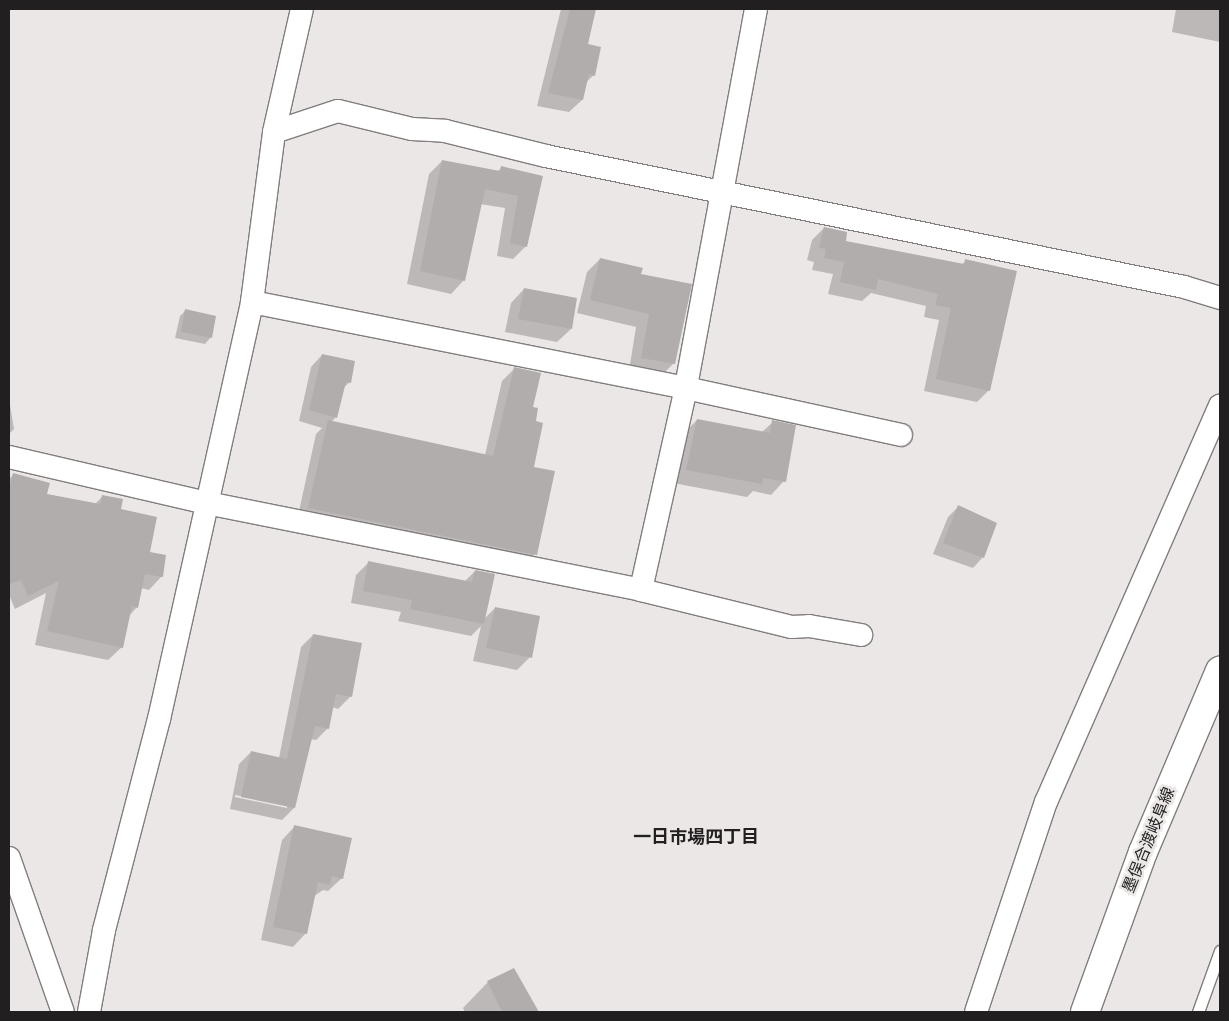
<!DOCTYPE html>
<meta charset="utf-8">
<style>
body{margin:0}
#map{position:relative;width:1229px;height:1021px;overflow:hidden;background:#ebe7e6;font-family:"Fira Sans Condensed","Noto Sans JP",sans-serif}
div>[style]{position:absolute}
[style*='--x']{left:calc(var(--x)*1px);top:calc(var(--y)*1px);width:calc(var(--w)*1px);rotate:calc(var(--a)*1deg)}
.shadow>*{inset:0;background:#0003}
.building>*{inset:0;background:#b1adac}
.roads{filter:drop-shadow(1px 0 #817e7d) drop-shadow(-1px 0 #817e7d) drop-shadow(0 1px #817e7d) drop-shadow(0 -1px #817e7d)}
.lane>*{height:11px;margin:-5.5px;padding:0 5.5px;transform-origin:5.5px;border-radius:5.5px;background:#fff}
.street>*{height:22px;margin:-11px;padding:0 11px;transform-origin:11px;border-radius:11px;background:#fff}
.secondary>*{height:28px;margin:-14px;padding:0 14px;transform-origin:14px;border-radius:14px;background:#fff}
span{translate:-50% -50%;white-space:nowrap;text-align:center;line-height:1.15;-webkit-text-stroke:5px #ebe7e6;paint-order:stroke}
.street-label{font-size:16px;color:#211f1f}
.neighbourhood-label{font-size:18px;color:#211f1f;font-weight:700}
.frame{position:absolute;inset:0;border:10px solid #211f1f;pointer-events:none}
</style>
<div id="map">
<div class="shadow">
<div style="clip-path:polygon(561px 9px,595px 9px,587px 45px,594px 75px,585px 83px,582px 100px,569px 112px,537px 106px)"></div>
<div style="clip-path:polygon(1176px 9px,1220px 9px,1220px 42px,1172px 32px)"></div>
<div style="clip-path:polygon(442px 161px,497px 172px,501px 168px,541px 177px,526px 246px,513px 259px,497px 256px,505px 208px,480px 204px,464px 280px,451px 294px,407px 284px,429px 174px)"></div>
<div style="clip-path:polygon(824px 228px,844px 242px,961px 265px,966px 261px,989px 390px,977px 402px,924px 391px,939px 320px,924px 317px,926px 306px,871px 293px,862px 301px,828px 294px,833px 274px,812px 270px,814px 262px,807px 260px,812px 240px)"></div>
<div style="clip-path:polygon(600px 259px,640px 275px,674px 363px,661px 376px,629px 371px,636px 327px,577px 313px,587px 272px)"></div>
<div style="clip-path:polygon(524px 289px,571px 329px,557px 342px,505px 332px,511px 303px)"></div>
<div style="clip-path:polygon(186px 310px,211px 337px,205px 344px,175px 338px,180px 316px)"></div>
<div style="clip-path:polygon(322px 355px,350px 382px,343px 388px,336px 417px,331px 422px,485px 455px,502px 381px,514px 369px,532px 408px,535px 554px,523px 566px,297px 520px,316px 434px,322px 428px,299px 421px,311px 367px)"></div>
<div style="clip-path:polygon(9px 399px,14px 429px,9px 434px)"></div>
<div style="clip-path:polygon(697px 420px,761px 433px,773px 422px,784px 481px,771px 495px,753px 491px,747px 497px,673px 483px,684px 433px)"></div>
<div style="clip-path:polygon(13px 475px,46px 495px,95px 504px,103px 496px,119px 510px,162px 576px,149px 590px,141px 588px,137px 607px,129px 616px,122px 647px,108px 660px,35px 645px,46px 593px,15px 609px,9px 595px,9px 479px)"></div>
<div style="clip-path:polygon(958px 507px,983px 557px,973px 568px,933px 554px,948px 517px)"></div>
<div style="clip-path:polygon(369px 562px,464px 582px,475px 571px,484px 619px,495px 608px,530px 657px,517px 670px,473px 661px,481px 626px,471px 636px,398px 621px,401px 612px,351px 603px,356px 575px)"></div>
<div style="clip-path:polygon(evenodd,313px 635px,360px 644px,350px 697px,338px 709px,332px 707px,328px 728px,316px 740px,310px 739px,294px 808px,282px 820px,230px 809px,239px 764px,251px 752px,279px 758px,301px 647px,313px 635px,235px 795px,287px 805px,287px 808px,235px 797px,235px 795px)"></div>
<div style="clip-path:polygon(295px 826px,342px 878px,328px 891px,323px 890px,313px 897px,306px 933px,293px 947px,261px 940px,282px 840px)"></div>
<div style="clip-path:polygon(514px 969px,537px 1012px,465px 1012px,463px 1008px,488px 982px)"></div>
</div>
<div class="building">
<div style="clip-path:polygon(570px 9px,596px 9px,588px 44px,601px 47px,595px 76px,589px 74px,583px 100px,548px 93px)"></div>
<div style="clip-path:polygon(442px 160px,500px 171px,501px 166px,543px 176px,527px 247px,510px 243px,518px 196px,485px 189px,465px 281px,420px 271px)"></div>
<div style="clip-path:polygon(824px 227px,847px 232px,846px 241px,964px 264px,965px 259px,1017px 271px,990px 391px,936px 379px,951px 308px,935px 305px,938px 294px,878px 279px,876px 290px,840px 282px,844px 262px,824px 258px,826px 249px,819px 248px)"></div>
<div style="clip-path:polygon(600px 258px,643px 268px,641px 274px,692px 284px,675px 364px,641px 358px,649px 314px,590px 300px)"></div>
<div style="clip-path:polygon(524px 288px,577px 298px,572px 329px,518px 319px)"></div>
<div style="clip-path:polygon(185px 309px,216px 316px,212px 338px,181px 332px)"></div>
<div style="clip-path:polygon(322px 354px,355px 361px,351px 383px,346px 382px,337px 418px,309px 410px)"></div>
<div style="clip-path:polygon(514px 367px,541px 373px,533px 407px,538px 408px,536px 421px,543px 423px,534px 467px,555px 471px,537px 555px,308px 508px,328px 420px,493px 456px)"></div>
<div style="clip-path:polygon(697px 419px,770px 433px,772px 420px,796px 425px,786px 482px,763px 478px,762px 484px,686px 470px)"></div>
<div style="clip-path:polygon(13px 473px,50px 483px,47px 494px,100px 504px,102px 495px,123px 499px,121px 509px,157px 517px,150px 552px,166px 555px,163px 577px,145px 574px,138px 608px,132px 606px,123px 648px,47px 631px,59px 581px,28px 596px,21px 580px,9px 584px,9px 490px)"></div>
<div style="clip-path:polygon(958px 505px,997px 523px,984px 558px,943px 543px)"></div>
<div style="clip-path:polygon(368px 561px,472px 582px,475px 570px,495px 574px,484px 624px,410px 609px,412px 600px,363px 591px)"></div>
<div style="clip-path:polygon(495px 607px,540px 616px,532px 658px,486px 648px)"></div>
<div style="clip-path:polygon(313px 634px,362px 643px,352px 697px,336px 694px,329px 729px,315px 726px,295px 808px,241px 797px,251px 751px,287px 759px)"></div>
<div style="clip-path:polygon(294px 825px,352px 838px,343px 879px,332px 876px,330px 885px,318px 882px,307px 934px,273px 927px)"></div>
<div style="clip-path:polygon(514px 968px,539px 1012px,502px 1012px,487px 981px)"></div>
</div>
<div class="roads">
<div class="lane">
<div style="--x:1198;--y:1012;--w:65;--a:-70.2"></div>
</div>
<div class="street">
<div style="--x:756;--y:9;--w:385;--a:100.5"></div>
<div style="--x:686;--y:388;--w:220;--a:12.3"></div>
<div style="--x:274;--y:132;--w:67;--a:-18.2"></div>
<div style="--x:338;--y:111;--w:76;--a:13.7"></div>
<div style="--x:412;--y:129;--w:33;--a:3"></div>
<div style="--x:445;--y:131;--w:104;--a:13.9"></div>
<div style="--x:546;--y:156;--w:651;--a:11.6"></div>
<div style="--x:1184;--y:287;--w:38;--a:17"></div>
<div style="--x:252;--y:302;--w:442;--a:11.2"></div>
<div style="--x:686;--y:388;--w:207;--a:102.6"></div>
<div style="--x:9;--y:457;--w:203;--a:13.1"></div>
<div style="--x:207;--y:503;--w:443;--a:11.3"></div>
<div style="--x:641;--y:590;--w:155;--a:13.8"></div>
<div style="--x:792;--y:627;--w:17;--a:-3"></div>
<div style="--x:809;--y:626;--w:53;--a:9.8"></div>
<div style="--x:9;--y:858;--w:163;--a:70.7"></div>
<div style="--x:89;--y:1012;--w:83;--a:-79.6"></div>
<div style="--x:104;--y:930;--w:218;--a:-75.4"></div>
<div style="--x:159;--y:719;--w:427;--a:-77.4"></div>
<div style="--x:252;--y:302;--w:171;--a:-82.6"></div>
<div style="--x:274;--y:132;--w:126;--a:-77.2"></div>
<div style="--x:976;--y:1012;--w:221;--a:-71.6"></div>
<div style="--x:1046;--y:802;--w:433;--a:-66.3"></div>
</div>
<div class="secondary">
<div style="--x:1085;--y:1012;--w:170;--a:-70.1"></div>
<div style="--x:1143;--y:852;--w:197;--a:-67"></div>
</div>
</div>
<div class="street-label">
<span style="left:1149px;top:840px;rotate:-68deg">墨俣合渡岐阜線</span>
</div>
<div class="neighbourhood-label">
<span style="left:696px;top:837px">一日市場四丁目</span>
</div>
<div class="frame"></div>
</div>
